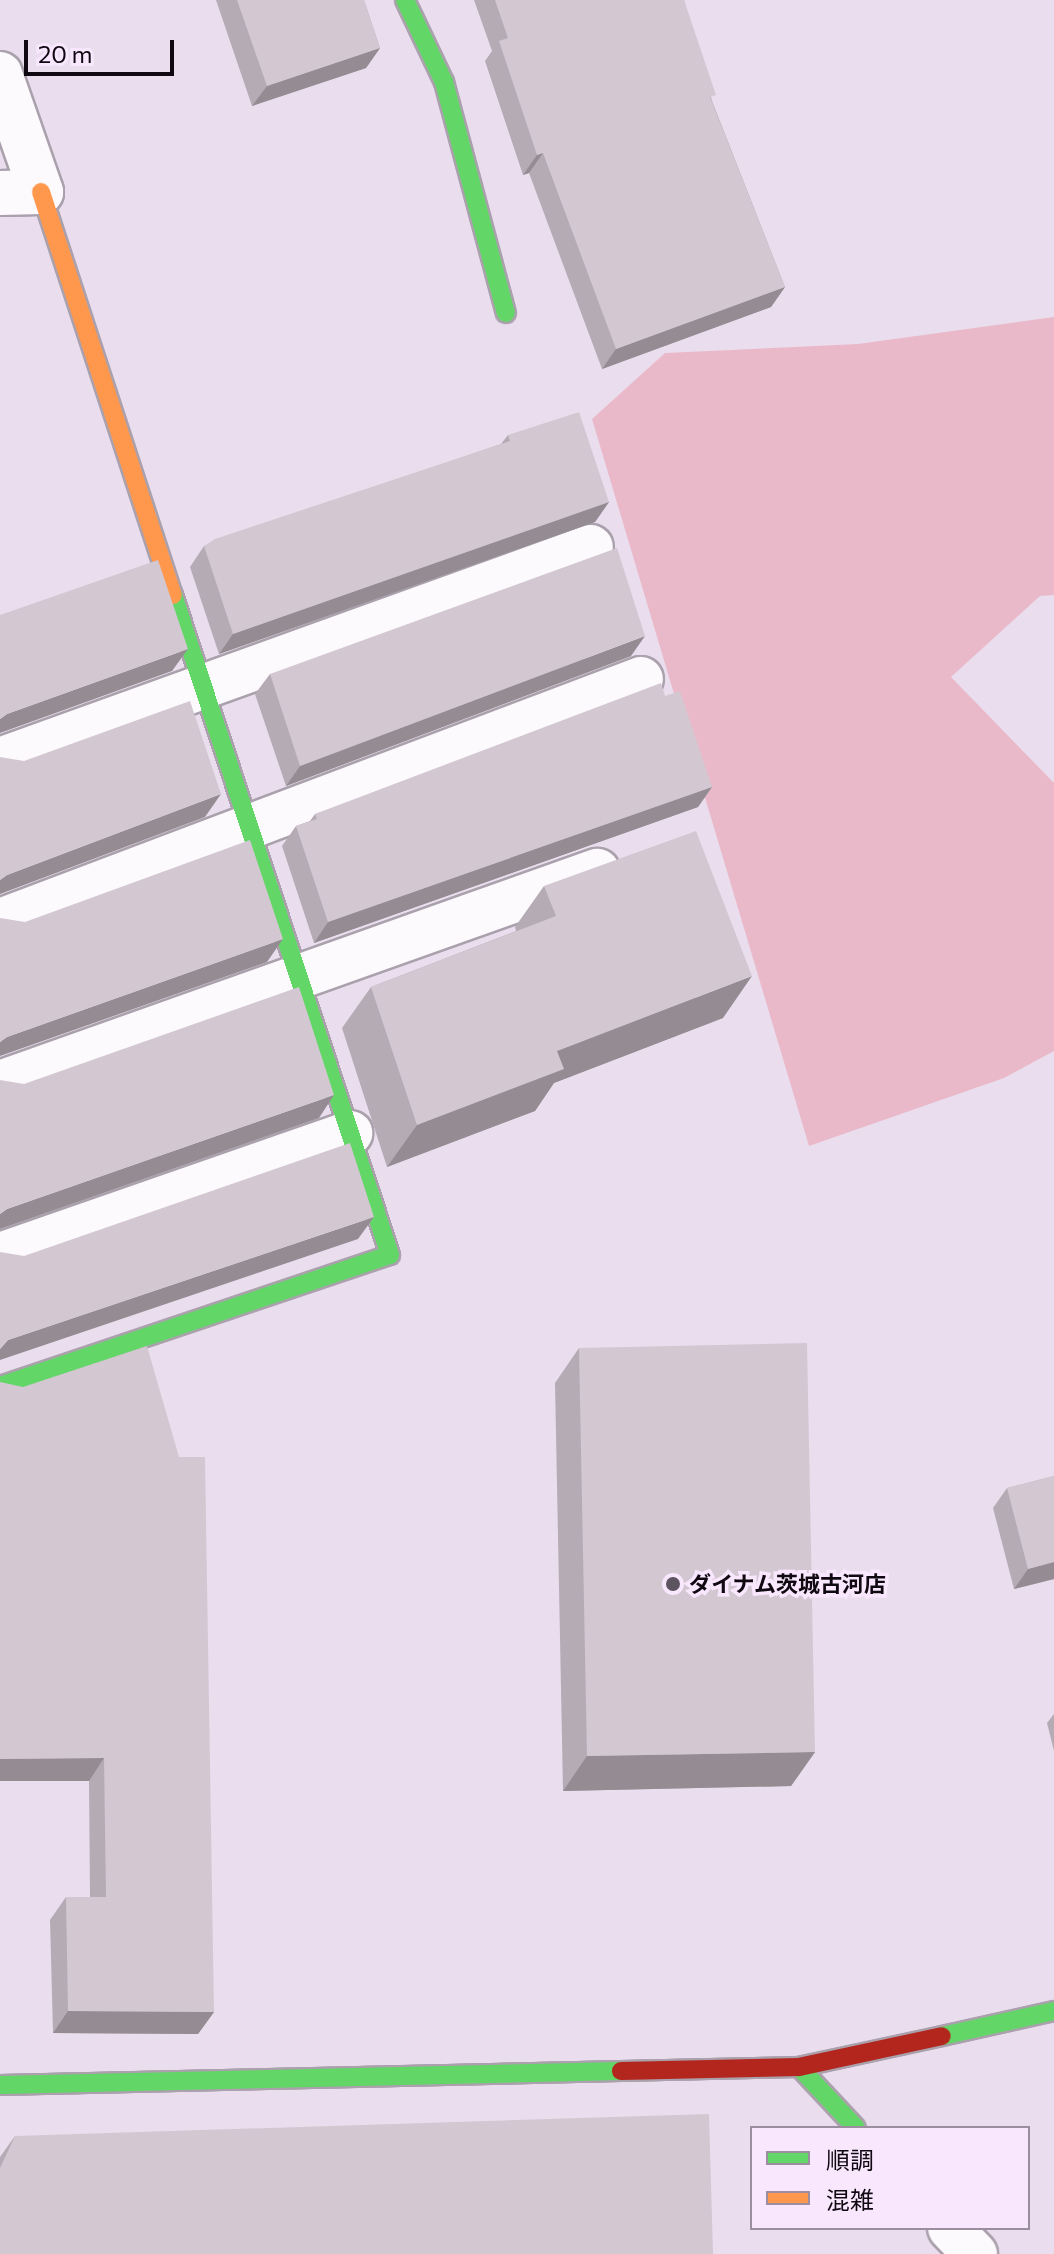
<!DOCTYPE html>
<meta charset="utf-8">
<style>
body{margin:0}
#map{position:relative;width:1054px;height:2254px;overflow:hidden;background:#eadeee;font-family:Commissioner,"Noto Sans JP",sans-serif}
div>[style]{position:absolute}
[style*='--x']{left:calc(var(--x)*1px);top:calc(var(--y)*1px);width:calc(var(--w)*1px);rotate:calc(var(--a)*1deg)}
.green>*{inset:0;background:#e9b9c9}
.roads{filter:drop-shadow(2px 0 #aaa1ad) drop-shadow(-2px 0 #aaa1ad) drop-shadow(0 2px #aaa1ad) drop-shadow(0 -2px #aaa1ad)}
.street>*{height:44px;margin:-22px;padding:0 22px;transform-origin:22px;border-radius:22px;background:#fcfafc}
.fast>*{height:18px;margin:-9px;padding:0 9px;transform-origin:9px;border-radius:9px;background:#63d668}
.slow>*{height:18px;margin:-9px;padding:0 9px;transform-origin:9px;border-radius:9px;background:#ff974d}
.jam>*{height:18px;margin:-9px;padding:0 9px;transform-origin:9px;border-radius:9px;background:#b3261e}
.wall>*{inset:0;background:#b5abb5}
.shaded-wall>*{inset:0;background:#948b93}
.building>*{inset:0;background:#d3c7d2}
.dots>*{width:22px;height:22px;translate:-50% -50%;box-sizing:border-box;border:4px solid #f8e7fd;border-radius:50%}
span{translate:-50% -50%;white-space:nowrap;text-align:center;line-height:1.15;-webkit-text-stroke:7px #f8e7fd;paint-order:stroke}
.poi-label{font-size:22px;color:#100911;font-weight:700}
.left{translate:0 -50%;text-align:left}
.legend{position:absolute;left:750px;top:2126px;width:280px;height:104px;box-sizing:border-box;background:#f8e7fd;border:2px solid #9b8e9f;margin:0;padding:10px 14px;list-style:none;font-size:24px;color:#100911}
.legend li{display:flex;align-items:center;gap:16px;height:40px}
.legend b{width:40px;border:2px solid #9b8e9f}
.scale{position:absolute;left:24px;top:40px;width:150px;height:36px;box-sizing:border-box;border:4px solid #100911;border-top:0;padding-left:10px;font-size:24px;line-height:28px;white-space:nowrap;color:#100911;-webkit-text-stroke:6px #f8e7fd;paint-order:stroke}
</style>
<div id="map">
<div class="green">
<div style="clip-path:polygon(1054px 317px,1054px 595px,1040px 596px,951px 677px,1054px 783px,1054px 1051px,1004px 1078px,809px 1146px,592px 419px,665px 353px,858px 344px)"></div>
</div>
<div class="roads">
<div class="street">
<div style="--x:0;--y:74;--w:125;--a:70.8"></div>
<div style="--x:41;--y:192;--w:41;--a:178.6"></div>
<div style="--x:0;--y:760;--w:628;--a:-19.82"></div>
<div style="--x:0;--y:921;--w:685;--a:-20.68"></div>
<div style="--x:0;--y:1083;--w:634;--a:-19.55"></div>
<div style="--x:0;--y:1255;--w:371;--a:-19.2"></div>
<div style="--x:950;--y:2228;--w:36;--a:46"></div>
</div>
<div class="fast">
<div style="--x:405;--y:0;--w:91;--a:64.6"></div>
<div style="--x:444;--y:82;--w:239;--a:75"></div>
<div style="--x:0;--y:1386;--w:411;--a:-18.6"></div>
<div style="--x:390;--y:1255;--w:695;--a:-108.2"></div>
<div style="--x:942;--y:2036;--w:115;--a:-12.6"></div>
<div style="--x:799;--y:2067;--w:83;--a:46.9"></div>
<div style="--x:0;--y:2085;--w:621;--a:-1.29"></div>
</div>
<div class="slow">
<div style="--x:41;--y:192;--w:424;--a:71.9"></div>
</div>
<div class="jam">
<div style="--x:621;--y:2071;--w:178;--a:-1.3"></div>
<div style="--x:799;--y:2067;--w:146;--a:-12.2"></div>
</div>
</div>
<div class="wall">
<div style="clip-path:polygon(216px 0,364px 0,380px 48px,366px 68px,252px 106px)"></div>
<div style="clip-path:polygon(474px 0,684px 0,712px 101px,785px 287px,771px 307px,602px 369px,529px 173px,523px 175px,485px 61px,492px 51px)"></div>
<div style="clip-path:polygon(508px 435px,609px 502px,595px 522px,219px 654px,190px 567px,204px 546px,501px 444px)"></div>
<div style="clip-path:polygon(631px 656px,286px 786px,255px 694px,270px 674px)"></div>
<div style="clip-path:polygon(665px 696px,712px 787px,698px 807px,314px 943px,282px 846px,296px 826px,310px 821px,315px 814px)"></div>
<div style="clip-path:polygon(544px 886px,723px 1018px,554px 1083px,535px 1111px,387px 1167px,342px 1028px,371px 987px,516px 931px,515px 927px)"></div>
<div style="clip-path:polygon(579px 1348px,815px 1752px,791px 1786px,563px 1791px,555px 1383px)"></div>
<div style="clip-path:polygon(0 1382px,214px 2012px,198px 2034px,53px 2033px,50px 1920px,66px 1897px,90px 1897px,89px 1781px,0 1781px)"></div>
<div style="clip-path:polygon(1054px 1476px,1054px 1579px,1014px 1589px,993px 1508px,1007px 1488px)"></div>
<div style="clip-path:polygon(1054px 1714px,1054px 1751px,1047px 1723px)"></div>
<div style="clip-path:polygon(15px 2136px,0 2254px,0 2157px)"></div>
</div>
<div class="shaded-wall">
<div style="clip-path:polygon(380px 48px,366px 68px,252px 106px,267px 86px)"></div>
<div style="clip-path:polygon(543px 153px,529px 173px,523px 175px,537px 155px)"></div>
<div style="clip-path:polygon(785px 287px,771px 307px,602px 369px,616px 349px)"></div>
<div style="clip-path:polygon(609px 502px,595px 522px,219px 654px,233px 634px)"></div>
<div style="clip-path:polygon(645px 636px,631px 656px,286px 786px,300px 766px)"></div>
<div style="clip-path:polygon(188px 649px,172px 671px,0 733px,0 719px,7px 714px)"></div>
<div style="clip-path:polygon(712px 787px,698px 807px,314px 943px,328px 922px)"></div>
<div style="clip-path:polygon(221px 794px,205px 817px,0 894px,0 880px,7px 875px)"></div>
<div style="clip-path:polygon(283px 939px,267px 962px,0 1056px,0 1042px,7px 1037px)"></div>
<div style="clip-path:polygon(752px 976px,723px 1018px,554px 1083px,535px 1111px,387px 1167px,417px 1125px,557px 1051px)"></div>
<div style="clip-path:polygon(334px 1095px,319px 1118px,0 1229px,0 1214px,7px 1209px)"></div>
<div style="clip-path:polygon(374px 1217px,358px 1239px,0 1360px,0 1349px,8px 1340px)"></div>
<div style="clip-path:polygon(1054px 1562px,1054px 1579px,1014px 1589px,1028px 1569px)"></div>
<div style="clip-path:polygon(815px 1752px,791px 1786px,563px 1791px,587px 1756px)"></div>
<div style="clip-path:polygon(104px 1758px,89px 1781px,0 1781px,0 1759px)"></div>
<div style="clip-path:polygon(68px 2011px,214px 2012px,198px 2034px,53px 2033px)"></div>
</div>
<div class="building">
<div style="clip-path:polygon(237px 0,364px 0,380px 48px,267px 86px)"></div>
<div style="clip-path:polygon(495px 0,684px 0,716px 95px,710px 97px,785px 287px,616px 349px,543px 153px,537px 155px,499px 41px,508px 38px)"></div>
<div style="clip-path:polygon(579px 412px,609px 502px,233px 634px,204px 546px,215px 539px,510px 441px,508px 435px)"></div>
<div style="clip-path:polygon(617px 548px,645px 636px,300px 766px,270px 674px)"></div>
<div style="clip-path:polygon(158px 560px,188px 649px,7px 714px,0 719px,0 615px)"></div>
<div style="clip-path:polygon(661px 683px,665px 696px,680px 691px,712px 787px,328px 922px,296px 826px,317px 819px,315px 814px)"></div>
<div style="clip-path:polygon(190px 701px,221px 794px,7px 875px,0 880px,0 757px,24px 761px)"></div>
<div style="clip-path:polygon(696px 831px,752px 976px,557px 1051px,564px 1069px,417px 1125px,371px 987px,556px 916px,544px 886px)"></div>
<div style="clip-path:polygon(250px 840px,283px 939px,7px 1037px,0 1042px,0 918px,25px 922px)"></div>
<div style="clip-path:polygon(299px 987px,334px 1095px,7px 1209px,0 1214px,0 1080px,24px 1084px)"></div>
<div style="clip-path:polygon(350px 1143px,374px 1217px,8px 1340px,0 1349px,0 1252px,24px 1256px)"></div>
<div style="clip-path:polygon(807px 1343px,815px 1752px,587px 1756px,579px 1348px)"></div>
<div style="clip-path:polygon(147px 1346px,179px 1457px,205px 1457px,214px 2012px,68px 2011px,66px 1897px,106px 1897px,104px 1758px,0 1759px,0 1382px,23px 1387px)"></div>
<div style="clip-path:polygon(1054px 1476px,1054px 1562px,1028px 1569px,1007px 1488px)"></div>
<div style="clip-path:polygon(709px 2114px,713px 2254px,0 2254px,0 2168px,15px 2136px)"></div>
</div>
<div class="dots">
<div style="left:673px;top:1584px;background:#5c545e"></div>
</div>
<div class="poi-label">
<span class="left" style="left:689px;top:1584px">ダイナム茨城古河店</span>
</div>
<ul class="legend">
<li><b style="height:10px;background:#63d668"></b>順調</li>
<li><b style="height:10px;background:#ff974d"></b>混雑</li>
</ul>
<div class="scale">20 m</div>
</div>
